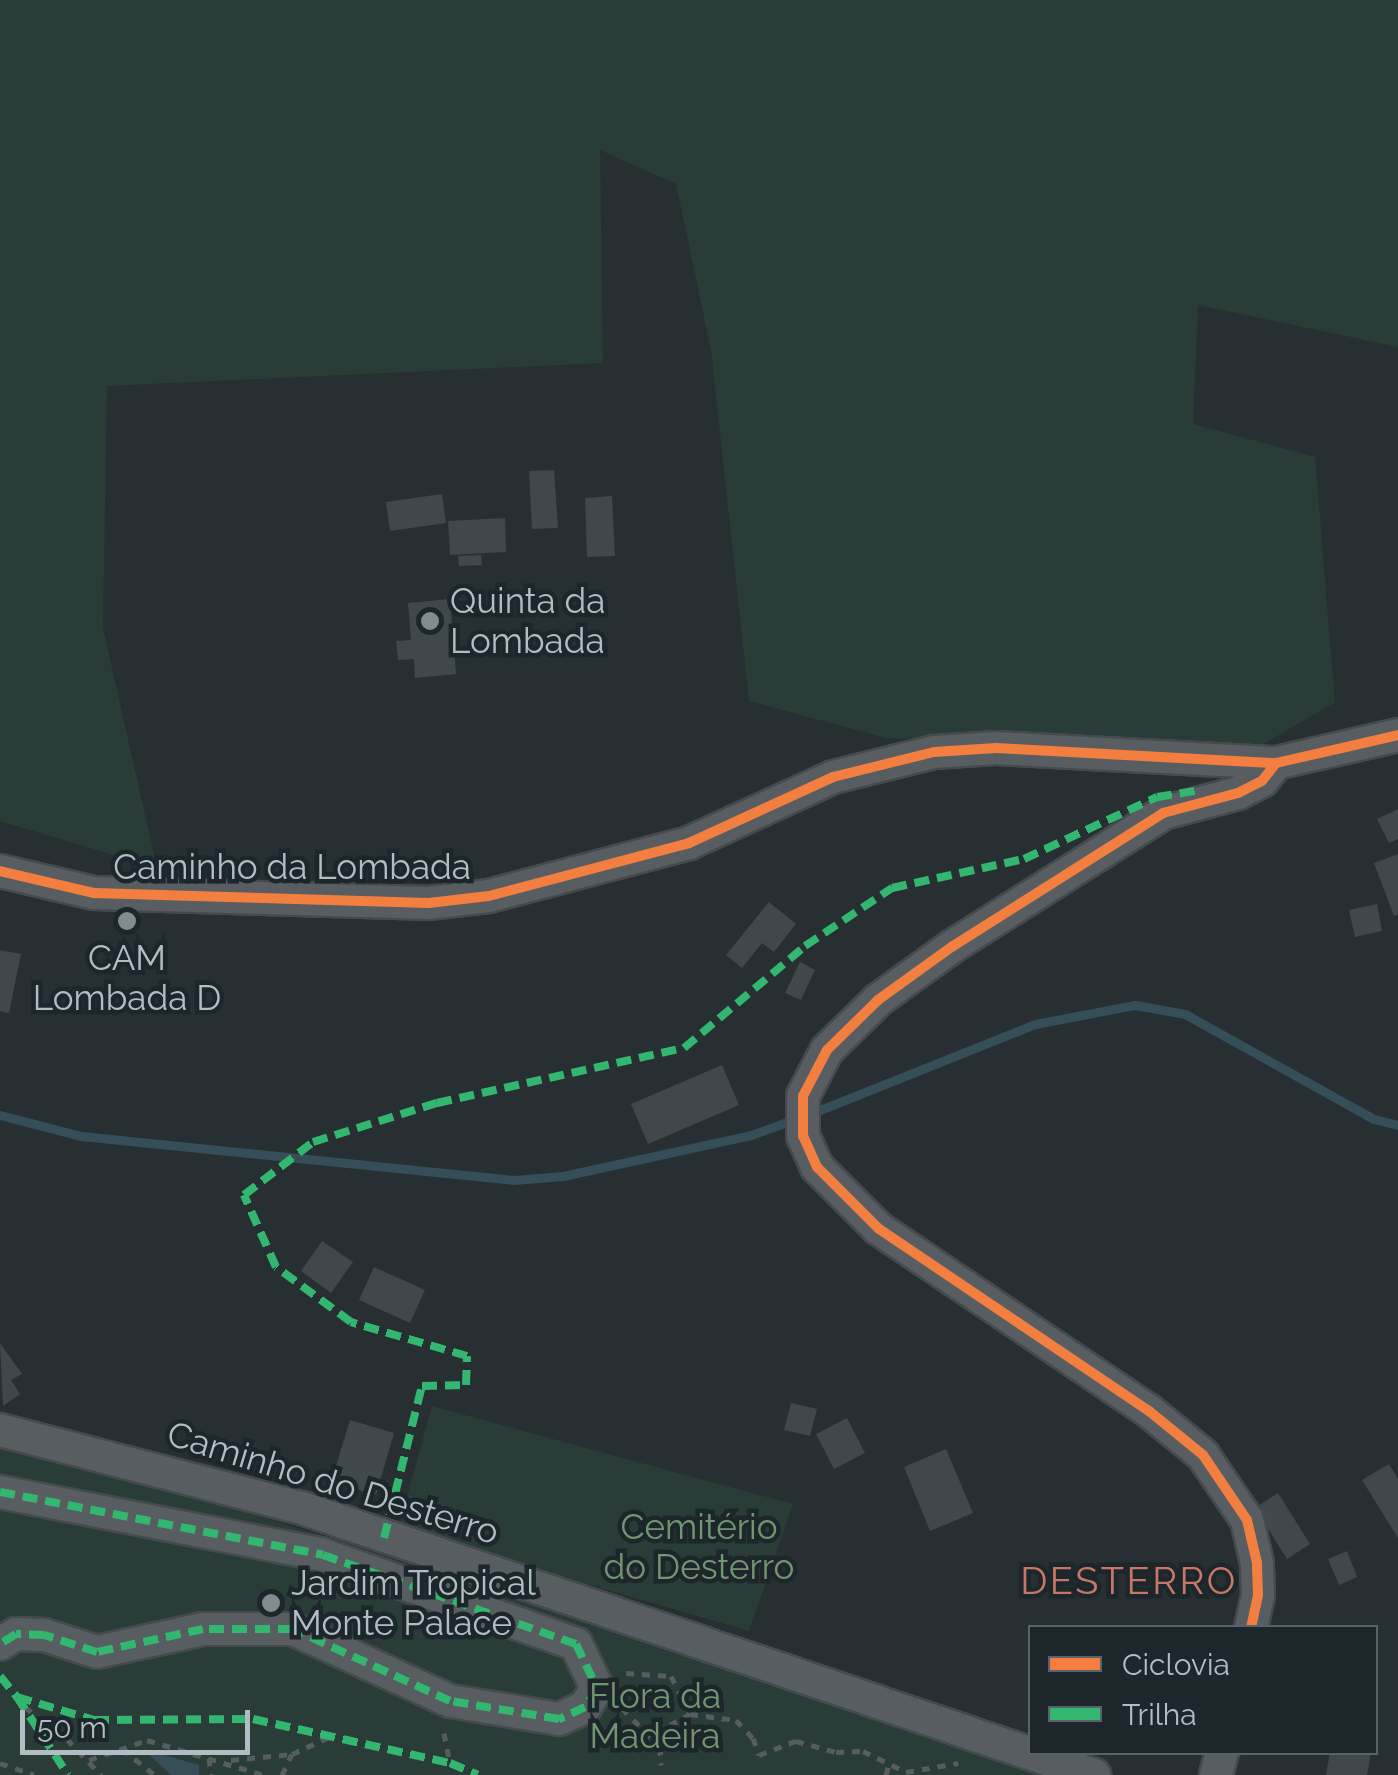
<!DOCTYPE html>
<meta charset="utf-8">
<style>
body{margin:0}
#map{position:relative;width:1398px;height:1775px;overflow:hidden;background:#272f32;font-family:Raleway,sans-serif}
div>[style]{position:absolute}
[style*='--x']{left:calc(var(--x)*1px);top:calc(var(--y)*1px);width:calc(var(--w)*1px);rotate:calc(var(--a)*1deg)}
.green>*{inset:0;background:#2a3c37}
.water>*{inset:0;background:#364e57}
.stream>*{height:9px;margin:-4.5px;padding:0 4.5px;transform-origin:4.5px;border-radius:4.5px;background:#364e57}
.building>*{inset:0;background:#41484b}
.path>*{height:5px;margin-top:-2.5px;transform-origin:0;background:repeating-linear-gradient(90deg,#565c5f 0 8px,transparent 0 16px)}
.roads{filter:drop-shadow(2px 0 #444a4d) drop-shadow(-2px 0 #444a4d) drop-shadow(0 2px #444a4d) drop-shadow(0 -2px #444a4d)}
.street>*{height:32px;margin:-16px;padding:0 16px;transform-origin:16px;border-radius:16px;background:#575d60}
.quiet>*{height:8px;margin-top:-4px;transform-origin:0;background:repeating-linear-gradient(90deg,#33b770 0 15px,transparent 0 23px)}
.cycleway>*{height:10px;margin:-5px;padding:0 5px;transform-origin:5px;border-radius:5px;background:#f27e40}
.dots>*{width:28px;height:28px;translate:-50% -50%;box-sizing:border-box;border:5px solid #1c262b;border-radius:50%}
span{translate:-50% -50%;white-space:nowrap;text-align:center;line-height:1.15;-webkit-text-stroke:9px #1c262b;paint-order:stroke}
.poi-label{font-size:35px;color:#b1bdc3}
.left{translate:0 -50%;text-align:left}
.street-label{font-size:35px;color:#b1bdc3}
.park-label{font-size:35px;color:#739672}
.neighbourhood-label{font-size:38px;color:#c77767;letter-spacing:2.5px}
.legend{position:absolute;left:1028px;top:1625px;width:350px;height:130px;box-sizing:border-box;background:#1c262b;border:2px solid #586268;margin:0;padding:12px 18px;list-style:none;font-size:30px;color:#b1bdc3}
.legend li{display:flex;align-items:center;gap:20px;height:50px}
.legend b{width:50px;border:2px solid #586268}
.scale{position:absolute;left:20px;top:1710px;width:230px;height:45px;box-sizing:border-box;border:5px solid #b1bdc3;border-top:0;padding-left:12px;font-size:30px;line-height:35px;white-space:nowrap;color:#b1bdc3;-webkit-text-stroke:8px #1c262b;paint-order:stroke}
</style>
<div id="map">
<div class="green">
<div style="clip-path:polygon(0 0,1398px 0,1398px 347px,1198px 305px,1193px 424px,1315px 457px,1335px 702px,1250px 752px,886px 738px,749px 701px,711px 350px,676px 184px,600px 150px,603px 363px,107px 386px,103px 628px,157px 868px,0 821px)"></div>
<div style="clip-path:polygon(432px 1406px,793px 1504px,749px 1631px,398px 1529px)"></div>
<div style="clip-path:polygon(0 1441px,415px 1562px,1044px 1775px,0 1775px)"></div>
</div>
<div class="water">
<div style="clip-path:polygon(143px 1749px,199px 1765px,199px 1775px,171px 1775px)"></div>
</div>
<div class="stream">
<div style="--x:810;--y:1114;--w:242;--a:-21.8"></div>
<div style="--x:1035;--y:1024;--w:102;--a:-10.8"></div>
<div style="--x:1135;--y:1005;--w:51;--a:10.2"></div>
<div style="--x:1185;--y:1014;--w:216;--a:29.1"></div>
<div style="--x:1374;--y:1119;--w:25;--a:14"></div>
<div style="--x:0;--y:1115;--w:84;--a:14.5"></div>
<div style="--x:81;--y:1136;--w:435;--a:5.8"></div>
<div style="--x:514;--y:1180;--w:49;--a:-4.7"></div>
<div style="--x:563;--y:1176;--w:192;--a:-12.3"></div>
<div style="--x:751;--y:1135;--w:47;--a:-20"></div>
</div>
<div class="building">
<div style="clip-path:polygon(554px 470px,558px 528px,532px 529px,529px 471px)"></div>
<div style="clip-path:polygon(442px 494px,446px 523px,390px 531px,386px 502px)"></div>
<div style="clip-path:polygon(612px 496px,615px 556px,587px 557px,585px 498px)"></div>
<div style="clip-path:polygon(505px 518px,506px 552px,450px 555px,448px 521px)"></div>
<div style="clip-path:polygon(481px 555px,482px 565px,459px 566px,458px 556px)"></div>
<div style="clip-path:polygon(450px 599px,456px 674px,415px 678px,414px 659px,398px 660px,396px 641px,411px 640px,408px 603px)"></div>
<div style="clip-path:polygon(1398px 809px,1398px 839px,1389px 843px,1377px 819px)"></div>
<div style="clip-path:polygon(1398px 854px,1398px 914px,1394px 916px,1374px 863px)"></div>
<div style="clip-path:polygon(769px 902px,796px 924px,774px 952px,762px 943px,742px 968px,726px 955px)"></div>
<div style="clip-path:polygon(1377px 904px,1382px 931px,1355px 937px,1349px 910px)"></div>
<div style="clip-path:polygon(0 950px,21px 954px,9px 1013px,0 1011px)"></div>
<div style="clip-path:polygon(800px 962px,815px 970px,801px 1000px,785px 993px)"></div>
<div style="clip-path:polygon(722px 1065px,739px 1105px,648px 1144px,631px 1104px)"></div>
<div style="clip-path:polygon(322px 1241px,353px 1262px,331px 1293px,301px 1271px)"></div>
<div style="clip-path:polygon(374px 1267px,425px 1290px,410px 1323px,359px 1300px)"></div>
<div style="clip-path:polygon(0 1343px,22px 1374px,11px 1380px,20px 1394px,3px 1406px)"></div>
<div style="clip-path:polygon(791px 1403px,817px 1409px,810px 1436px,784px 1430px)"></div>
<div style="clip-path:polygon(847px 1418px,865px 1453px,834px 1469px,816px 1434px)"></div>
<div style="clip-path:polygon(350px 1420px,394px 1433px,376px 1495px,331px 1482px)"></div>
<div style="clip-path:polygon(946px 1449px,973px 1513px,930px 1531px,904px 1467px)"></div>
<div style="clip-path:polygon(1389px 1464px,1398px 1479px,1398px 1538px,1362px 1480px)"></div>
<div style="clip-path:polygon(1278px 1493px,1310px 1544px,1287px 1559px,1255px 1508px)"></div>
<div style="clip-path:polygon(1347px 1551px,1357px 1577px,1339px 1585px,1328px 1559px)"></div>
<div style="clip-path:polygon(1330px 1752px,1371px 1752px,1367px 1775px,1326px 1775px)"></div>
</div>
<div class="path">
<div style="--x:626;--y:1673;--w:45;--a:3.8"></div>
<div style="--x:671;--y:1676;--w:42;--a:63.4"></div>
<div style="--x:25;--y:1707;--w:53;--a:37.3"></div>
<div style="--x:67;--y:1739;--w:50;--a:46.6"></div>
<div style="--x:622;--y:1708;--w:54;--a:45.7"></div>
<div style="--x:660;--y:1747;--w:24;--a:-66"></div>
<div style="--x:670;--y:1725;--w:23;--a:-29"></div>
<div style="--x:690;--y:1714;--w:46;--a:7.4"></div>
<div style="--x:736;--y:1720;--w:25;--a:47"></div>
<div style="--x:753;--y:1738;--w:18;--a:71"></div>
<div style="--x:759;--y:1755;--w:40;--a:-21"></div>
<div style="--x:796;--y:1741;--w:41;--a:15.4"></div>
<div style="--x:836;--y:1752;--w:27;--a:-2"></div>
<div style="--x:863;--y:1751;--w:48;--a:26"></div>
<div style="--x:906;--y:1772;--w:53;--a:-9.8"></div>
<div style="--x:444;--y:1733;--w:31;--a:79"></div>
<div style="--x:660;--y:1747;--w:18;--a:87"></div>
<div style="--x:122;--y:1749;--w:42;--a:38.2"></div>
<div style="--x:209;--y:1758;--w:17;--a:83"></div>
<div style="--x:89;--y:1760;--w:61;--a:-19"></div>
<div style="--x:147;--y:1740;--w:122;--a:16.7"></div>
<div style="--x:231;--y:1760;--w:61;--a:-5.6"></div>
<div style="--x:292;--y:1754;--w:41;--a:-24.7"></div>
<div style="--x:0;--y:1763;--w:36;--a:19"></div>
<div style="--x:282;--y:1775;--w:23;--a:-65"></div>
<div style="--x:886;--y:1775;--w:11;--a:-75"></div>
</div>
<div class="roads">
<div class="street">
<div style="--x:0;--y:871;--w:97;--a:13.2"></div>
<div style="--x:94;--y:893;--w:335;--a:1.7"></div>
<div style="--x:429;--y:903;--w:60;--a:-6.7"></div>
<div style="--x:489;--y:896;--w:207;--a:-14.8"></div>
<div style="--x:689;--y:843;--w:158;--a:-24.6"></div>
<div style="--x:833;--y:777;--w:104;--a:-13.9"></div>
<div style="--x:934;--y:752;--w:62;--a:-3.7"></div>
<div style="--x:996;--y:748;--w:280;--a:3.1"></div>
<div style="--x:1276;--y:763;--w:125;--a:-12.9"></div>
<div style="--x:0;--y:1430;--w:312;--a:14.5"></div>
<div style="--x:302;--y:1508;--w:836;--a:18.63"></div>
<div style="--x:0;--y:1492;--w:329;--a:11"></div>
<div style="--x:323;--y:1555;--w:268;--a:19.4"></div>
<div style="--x:576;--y:1644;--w:49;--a:64.5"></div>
<div style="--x:597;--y:1688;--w:22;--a:122"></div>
<div style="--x:585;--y:1707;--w:29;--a:155"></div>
<div style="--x:559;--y:1719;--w:110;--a:-170.6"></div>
<div style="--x:450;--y:1701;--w:173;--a:-155.4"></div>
<div style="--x:293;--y:1629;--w:90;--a:180"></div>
<div style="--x:203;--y:1629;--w:108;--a:167.8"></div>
<div style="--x:97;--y:1652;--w:56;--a:-162.2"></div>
<div style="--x:44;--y:1635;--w:28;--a:-178"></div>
<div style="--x:16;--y:1634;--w:19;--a:148"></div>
<div style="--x:1251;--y:1628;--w:34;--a:-78"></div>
<div style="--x:1258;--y:1595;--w:32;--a:-92"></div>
<div style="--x:1257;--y:1563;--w:44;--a:-103.1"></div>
<div style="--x:1247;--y:1520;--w:78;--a:-124.1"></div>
<div style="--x:1203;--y:1455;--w:70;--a:-140.8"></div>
<div style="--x:1149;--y:1411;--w:326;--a:-146"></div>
<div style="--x:879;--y:1229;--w:88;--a:-135"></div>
<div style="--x:817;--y:1167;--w:34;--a:-114"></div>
<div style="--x:803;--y:1136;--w:40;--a:-90"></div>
<div style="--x:803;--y:1096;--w:52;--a:-62.4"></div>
<div style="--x:827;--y:1050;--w:71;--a:-44.4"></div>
<div style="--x:878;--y:1000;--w:92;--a:-35.8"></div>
<div style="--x:953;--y:946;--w:249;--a:-32.3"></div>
<div style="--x:1163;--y:813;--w:78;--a:-14.9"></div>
<div style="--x:1238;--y:793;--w:27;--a:-27"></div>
<div style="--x:1262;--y:781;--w:23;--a:-52"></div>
<div style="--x:1216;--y:1775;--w:24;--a:-75"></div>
</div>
</div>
<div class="quiet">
<div style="--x:0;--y:1492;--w:329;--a:11"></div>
<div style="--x:323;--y:1555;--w:268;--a:19.4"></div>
<div style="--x:576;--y:1644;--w:49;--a:64.5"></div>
<div style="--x:597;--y:1688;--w:22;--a:122"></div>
<div style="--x:585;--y:1707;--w:29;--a:155"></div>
<div style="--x:559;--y:1719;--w:110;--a:-170.6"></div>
<div style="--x:450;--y:1701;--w:173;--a:-155.4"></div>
<div style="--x:293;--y:1629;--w:90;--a:180"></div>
<div style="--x:203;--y:1629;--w:108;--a:167.8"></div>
<div style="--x:97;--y:1652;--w:56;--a:-162.2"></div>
<div style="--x:44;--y:1635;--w:28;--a:-178"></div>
<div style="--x:16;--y:1634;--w:19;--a:148"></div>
<div style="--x:384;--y:1538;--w:157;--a:-76"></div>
<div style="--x:422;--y:1386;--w:44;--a:-1.3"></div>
<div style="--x:466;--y:1385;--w:29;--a:-88"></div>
<div style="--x:467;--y:1356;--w:121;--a:-163.7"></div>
<div style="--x:351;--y:1322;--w:93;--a:-143.7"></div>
<div style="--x:276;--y:1267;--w:79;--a:-114"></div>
<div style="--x:244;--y:1195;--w:87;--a:-37.5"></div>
<div style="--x:313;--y:1142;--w:130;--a:-17.5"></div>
<div style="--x:437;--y:1103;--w:253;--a:-12.6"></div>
<div style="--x:684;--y:1048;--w:158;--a:-40.1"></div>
<div style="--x:805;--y:946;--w:105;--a:-33.7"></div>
<div style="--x:892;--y:888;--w:135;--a:-12.4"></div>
<div style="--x:1024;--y:859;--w:147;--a:-25"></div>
<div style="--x:1157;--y:797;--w:39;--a:-9"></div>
<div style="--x:0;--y:1676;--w:27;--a:51"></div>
<div style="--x:17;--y:1697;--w:80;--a:16.6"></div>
<div style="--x:94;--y:1720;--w:159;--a:-0.4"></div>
<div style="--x:253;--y:1719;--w:202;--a:12.6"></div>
<div style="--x:450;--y:1763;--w:30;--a:23"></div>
<div style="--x:17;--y:1697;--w:93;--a:56.8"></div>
</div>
<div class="cycleway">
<div style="--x:0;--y:871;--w:97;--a:13.2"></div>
<div style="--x:94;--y:893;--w:335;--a:1.7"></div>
<div style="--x:429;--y:903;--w:60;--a:-6.7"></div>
<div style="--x:489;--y:896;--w:207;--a:-14.8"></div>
<div style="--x:689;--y:843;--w:158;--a:-24.6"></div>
<div style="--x:833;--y:777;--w:104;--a:-13.9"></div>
<div style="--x:934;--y:752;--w:62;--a:-3.7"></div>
<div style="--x:996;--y:748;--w:280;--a:3.1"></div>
<div style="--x:1276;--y:763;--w:125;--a:-12.9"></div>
<div style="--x:1251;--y:1628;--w:34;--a:-78"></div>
<div style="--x:1258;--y:1595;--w:32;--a:-92"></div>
<div style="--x:1257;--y:1563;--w:44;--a:-103.1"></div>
<div style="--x:1247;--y:1520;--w:78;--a:-124.1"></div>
<div style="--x:1203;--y:1455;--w:70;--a:-140.8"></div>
<div style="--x:1149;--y:1411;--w:326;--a:-146"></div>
<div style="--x:879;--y:1229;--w:88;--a:-135"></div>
<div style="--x:817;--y:1167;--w:34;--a:-114"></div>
<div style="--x:803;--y:1136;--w:40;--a:-90"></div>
<div style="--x:803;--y:1096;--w:52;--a:-62.4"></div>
<div style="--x:827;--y:1050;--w:71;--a:-44.4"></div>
<div style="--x:878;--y:1000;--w:92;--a:-35.8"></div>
<div style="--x:953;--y:946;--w:249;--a:-32.3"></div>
<div style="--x:1163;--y:813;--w:78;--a:-14.9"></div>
<div style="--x:1238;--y:793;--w:27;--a:-27"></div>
<div style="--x:1262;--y:781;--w:23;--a:-52"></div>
</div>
<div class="dots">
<div style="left:430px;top:621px;background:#818b90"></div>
<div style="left:127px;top:921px;background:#818b90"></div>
<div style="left:271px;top:1603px;background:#818b90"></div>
</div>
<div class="poi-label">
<span class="left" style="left:450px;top:621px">Quinta da<br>Lombada</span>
<span style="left:127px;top:978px">CAM<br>Lombada D</span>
<span class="left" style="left:291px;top:1603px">Jardim Tropical<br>Monte Palace</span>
</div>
<div class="street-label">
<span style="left:292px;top:867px">Caminho da Lombada</span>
<span style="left:333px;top:1483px;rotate:17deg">Caminho do Desterro</span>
</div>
<div class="park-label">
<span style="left:699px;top:1547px">Cemitério<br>do Desterro</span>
<span style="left:655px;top:1716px">Flora da<br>Madeira</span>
</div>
<div class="neighbourhood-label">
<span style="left:1129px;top:1581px">DESTERRO</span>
</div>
<ul class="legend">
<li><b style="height:12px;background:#f27e40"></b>Ciclovia</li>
<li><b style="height:12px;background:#33b770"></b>Trilha</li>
</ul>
<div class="scale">50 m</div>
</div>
